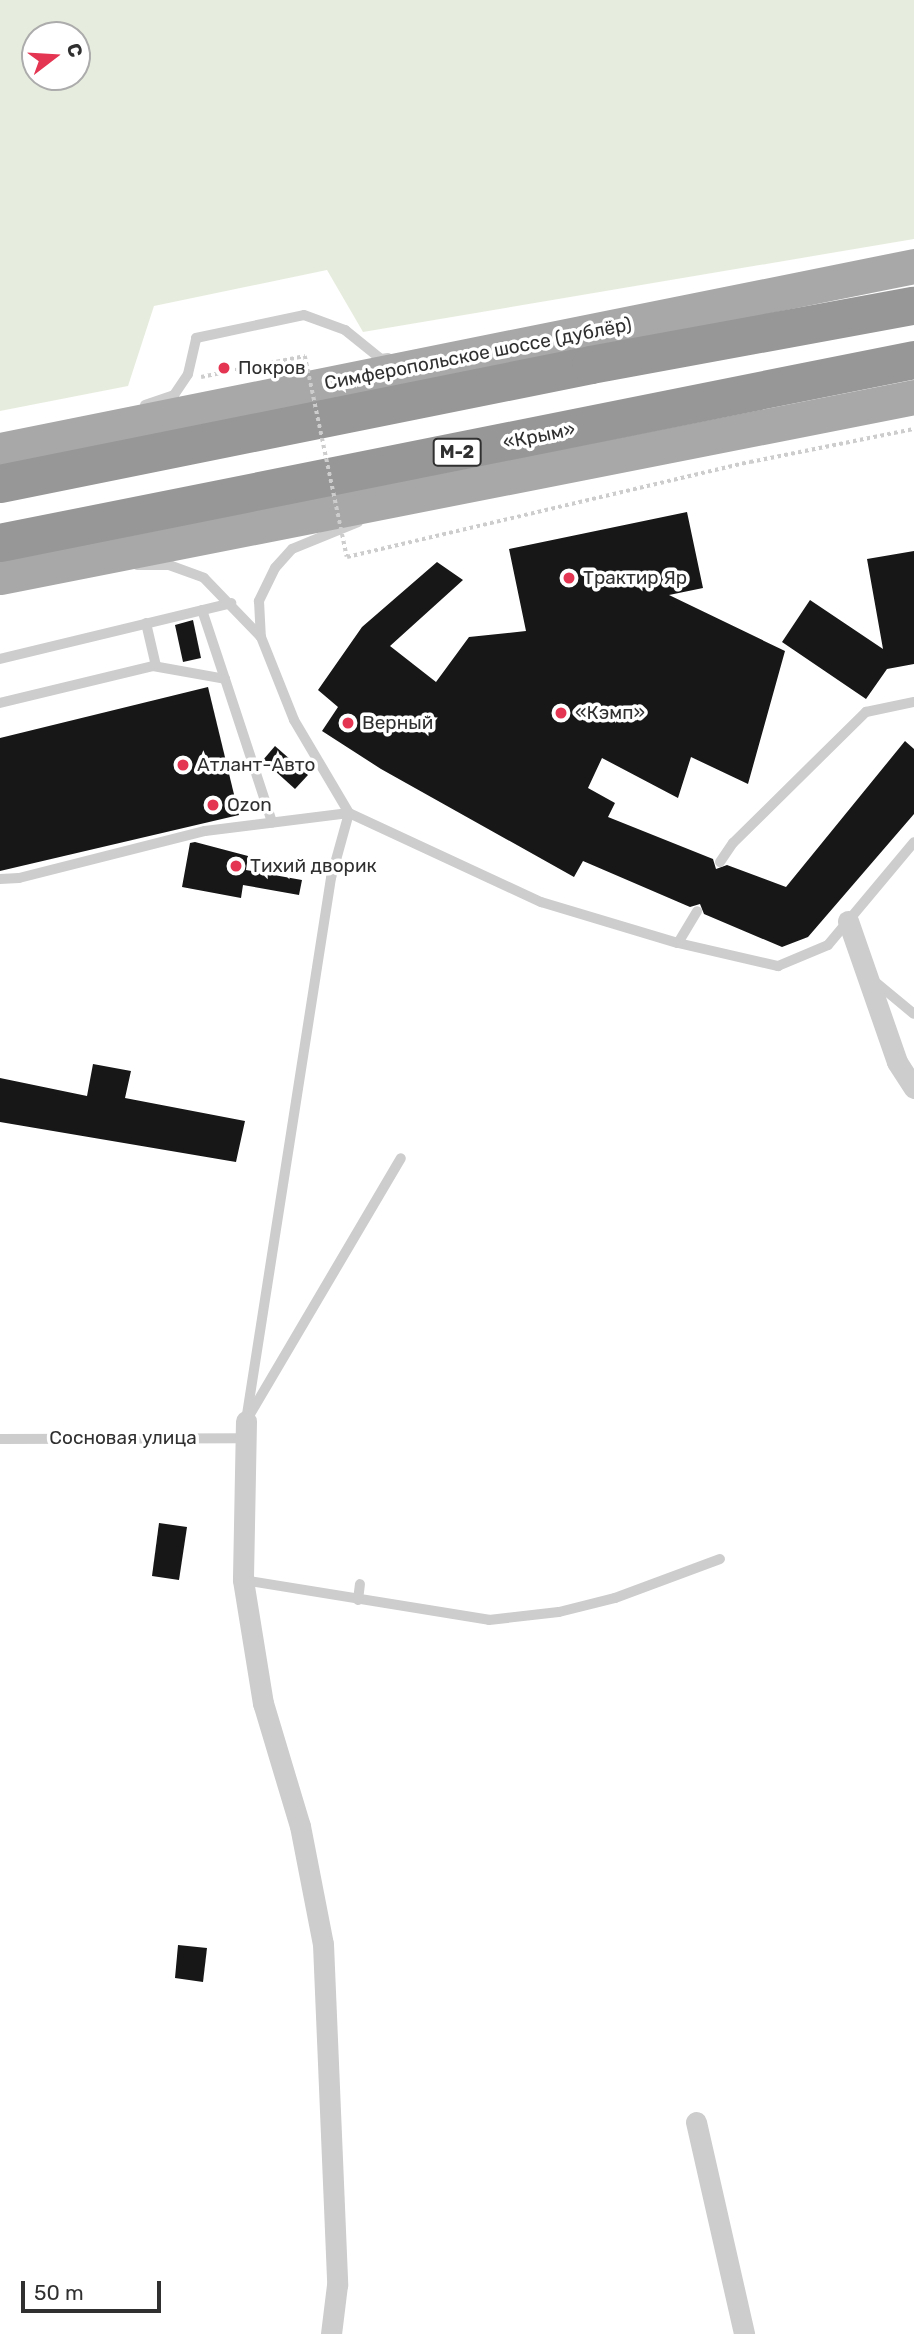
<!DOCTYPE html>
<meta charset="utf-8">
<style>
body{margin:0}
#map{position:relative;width:914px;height:2334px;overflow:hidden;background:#fff;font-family:Rubik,sans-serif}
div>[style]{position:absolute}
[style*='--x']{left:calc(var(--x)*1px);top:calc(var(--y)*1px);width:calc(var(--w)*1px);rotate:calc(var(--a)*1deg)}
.green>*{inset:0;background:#e7edde}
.building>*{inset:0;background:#171717}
.path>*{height:3.5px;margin-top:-1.75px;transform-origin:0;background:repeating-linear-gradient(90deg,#cdcdcd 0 3.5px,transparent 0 7px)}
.service>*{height:10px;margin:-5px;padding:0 5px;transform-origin:5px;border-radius:5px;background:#cdcdcd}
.minor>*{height:21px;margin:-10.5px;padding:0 10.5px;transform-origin:10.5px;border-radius:10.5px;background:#cdcdcd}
.primary>*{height:35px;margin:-17.5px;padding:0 17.5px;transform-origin:17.5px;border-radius:17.5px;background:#a8a8a8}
.motorway>*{height:38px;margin:-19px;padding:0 19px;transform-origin:19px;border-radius:19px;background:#979797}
.path-bridge>*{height:3.5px;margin-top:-1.75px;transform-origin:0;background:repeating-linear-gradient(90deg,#cdcdcd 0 3.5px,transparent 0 7px)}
.dots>*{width:19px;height:19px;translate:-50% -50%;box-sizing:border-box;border:4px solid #fff;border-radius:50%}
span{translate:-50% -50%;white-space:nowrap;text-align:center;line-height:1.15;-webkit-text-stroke:7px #fff;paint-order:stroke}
.shield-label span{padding:2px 5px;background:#fff;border:2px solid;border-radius:5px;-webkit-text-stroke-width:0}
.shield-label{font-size:18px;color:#303030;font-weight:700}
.street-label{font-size:19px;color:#303030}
.poi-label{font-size:19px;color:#303030}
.left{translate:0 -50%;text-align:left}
.north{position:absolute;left:21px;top:21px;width:70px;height:70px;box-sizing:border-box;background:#fff;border:2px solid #acacac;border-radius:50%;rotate:73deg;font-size:19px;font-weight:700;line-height:28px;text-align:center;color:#303030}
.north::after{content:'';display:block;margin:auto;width:24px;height:32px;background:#e43552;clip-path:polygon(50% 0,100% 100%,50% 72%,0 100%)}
.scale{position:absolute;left:21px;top:2281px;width:140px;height:32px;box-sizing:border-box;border:4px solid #303030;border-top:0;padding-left:9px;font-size:21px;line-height:24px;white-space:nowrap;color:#303030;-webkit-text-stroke:5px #fff;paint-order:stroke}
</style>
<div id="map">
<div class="green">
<div style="clip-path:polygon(evenodd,0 0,914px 0,914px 239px,363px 332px,327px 270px,154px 306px,128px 386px,0 411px,0 0,77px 35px,77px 77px,35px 77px,35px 35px,77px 35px)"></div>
</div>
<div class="building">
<div style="clip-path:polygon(687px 512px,703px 588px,669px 595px,785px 651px,748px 784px,691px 757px,678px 798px,602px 758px,588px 788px,615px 803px,608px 817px,713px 859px,716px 869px,727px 865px,786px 887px,905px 741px,914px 749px,914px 814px,808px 937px,782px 947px,704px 914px,700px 904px,690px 907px,583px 861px,574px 877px,381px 769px,322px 731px,338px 707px,318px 690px,362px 627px,437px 562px,463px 580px,390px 646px,436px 682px,469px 637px,526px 631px,509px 549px)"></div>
<div style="clip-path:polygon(914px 551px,914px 664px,887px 669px,866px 699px,782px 642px,810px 600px,883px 649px,867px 559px)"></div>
<div style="clip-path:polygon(193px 620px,201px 658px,183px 662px,175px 625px)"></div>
<div style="clip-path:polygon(208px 687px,239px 815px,0 871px,0 738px)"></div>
<div style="clip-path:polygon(275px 746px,308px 775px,295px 789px,263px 760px)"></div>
<div style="clip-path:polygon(195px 842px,248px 856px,246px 870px,302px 880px,299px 895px,243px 885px,241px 898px,182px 887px,190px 843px)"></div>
<div style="clip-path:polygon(93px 1064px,131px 1071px,125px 1098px,245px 1121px,236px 1162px,0 1122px,0 1078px,87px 1096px)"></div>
<div style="clip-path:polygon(159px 1523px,187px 1527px,179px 1580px,152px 1576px)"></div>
<div style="clip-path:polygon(178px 1945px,207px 1948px,203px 1982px,175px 1978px)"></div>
</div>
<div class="path">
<div style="--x:201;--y:377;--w:106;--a:-11.4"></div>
<div style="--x:347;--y:557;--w:414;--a:-13.3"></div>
<div style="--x:750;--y:462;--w:167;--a:-11.4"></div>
</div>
<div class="service">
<div style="--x:145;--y:405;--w:31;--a:-19"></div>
<div style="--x:174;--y:395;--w:25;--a:-56"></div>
<div style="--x:188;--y:374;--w:37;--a:-77"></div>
<div style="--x:196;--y:338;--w:110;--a:-12"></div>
<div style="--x:304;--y:315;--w:44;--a:20.1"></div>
<div style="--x:345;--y:330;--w:46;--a:38.9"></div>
<div style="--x:381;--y:359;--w:7;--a:-8"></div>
<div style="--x:358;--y:522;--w:71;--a:157.8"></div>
<div style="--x:292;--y:549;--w:25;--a:132"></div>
<div style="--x:275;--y:568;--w:37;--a:116"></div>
<div style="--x:259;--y:601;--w:36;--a:87"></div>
<div style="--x:261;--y:637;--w:89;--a:68.3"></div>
<div style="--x:294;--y:720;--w:108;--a:59.4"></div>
<div style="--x:349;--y:813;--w:212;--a:24.9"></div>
<div style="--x:541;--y:902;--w:143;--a:16.7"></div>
<div style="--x:678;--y:943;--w:103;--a:13"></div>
<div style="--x:778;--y:966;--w:54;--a:-22.8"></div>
<div style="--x:828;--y:945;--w:134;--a:-50.1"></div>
<div style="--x:137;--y:565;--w:32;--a:0"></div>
<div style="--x:169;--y:565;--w:37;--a:20"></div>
<div style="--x:204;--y:578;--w:82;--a:46"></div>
<div style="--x:202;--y:610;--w:73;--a:71.6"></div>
<div style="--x:146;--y:623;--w:44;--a:76.9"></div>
<div style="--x:0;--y:659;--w:238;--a:-13.6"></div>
<div style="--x:0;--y:703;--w:157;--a:-13.6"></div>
<div style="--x:153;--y:666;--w:73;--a:10.2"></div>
<div style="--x:225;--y:679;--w:151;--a:71.8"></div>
<div style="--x:720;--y:862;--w:23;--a:-56"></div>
<div style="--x:733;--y:843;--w:187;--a:-44.6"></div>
<div style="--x:866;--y:712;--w:49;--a:-11.8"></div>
<div style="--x:0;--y:879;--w:19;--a:-3"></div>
<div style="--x:19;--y:878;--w:192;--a:-14.2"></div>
<div style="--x:205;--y:831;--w:145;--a:-7.1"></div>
<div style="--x:349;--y:813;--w:67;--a:105.5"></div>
<div style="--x:331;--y:878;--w:550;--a:98.9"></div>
<div style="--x:678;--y:943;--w:37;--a:-59"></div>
<div style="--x:873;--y:980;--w:53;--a:39.7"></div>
<div style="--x:249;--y:1416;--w:299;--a:-59.5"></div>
<div style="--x:0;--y:1439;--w:246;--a:-0.2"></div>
<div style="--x:243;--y:1580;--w:249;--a:9.2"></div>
<div style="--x:489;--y:1620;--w:70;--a:-6.5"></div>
<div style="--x:559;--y:1612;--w:58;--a:-14"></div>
<div style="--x:615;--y:1598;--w:112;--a:-20.4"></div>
<div style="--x:358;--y:1600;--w:16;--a:-83"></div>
</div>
<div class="minor">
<div style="--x:848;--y:921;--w:149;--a:70.8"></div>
<div style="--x:897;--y:1062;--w:31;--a:57"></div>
<div style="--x:246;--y:1421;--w:159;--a:91.1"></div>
<div style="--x:243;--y:1580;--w:125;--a:80.8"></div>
<div style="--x:263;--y:1703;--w:128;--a:73.3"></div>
<div style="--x:300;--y:1826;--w:120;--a:79"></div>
<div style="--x:323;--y:1944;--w:341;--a:87.6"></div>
<div style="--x:337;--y:2285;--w:49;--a:97"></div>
<div style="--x:696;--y:2122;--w:217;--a:77.2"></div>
</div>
<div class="primary">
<div style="--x:0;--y:450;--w:932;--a:-11.38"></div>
<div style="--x:0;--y:577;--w:932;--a:-11.14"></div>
</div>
<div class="motorway">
<div style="--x:0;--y:484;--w:603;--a:-11.38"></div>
<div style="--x:591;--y:365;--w:328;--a:-10.4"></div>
<div style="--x:0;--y:543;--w:932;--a:-11.32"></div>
</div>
<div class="path-bridge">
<div style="--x:305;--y:356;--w:205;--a:78.2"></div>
</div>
<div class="dots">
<div style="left:224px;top:368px;background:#e43552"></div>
<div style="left:569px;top:578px;background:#e43552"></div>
<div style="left:561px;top:713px;background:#e43552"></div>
<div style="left:348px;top:723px;background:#e43552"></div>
<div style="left:183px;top:765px;background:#e43552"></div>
<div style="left:213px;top:805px;background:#e43552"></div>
<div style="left:236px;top:866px;background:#e43552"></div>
</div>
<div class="shield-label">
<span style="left:457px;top:452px">М-2</span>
</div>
<div class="street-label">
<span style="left:478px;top:354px;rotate:-11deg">Симферопольское шоссе (дублёр)</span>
<span style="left:539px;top:436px;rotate:-11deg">«Крым»</span>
<span style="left:123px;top:1438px">Сосновая улица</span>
</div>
<div class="poi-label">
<span class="left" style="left:238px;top:368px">Покров</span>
<span class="left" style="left:583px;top:578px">Трактир Яр</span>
<span class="left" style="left:575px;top:713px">«Кэмп»</span>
<span class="left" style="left:362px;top:723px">Верный</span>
<span class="left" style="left:197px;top:765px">Атлант-Авто</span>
<span class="left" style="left:227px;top:805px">Ozon</span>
<span class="left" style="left:250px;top:866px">Тихий дворик</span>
</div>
<div class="north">С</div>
<div class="scale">50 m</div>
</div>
